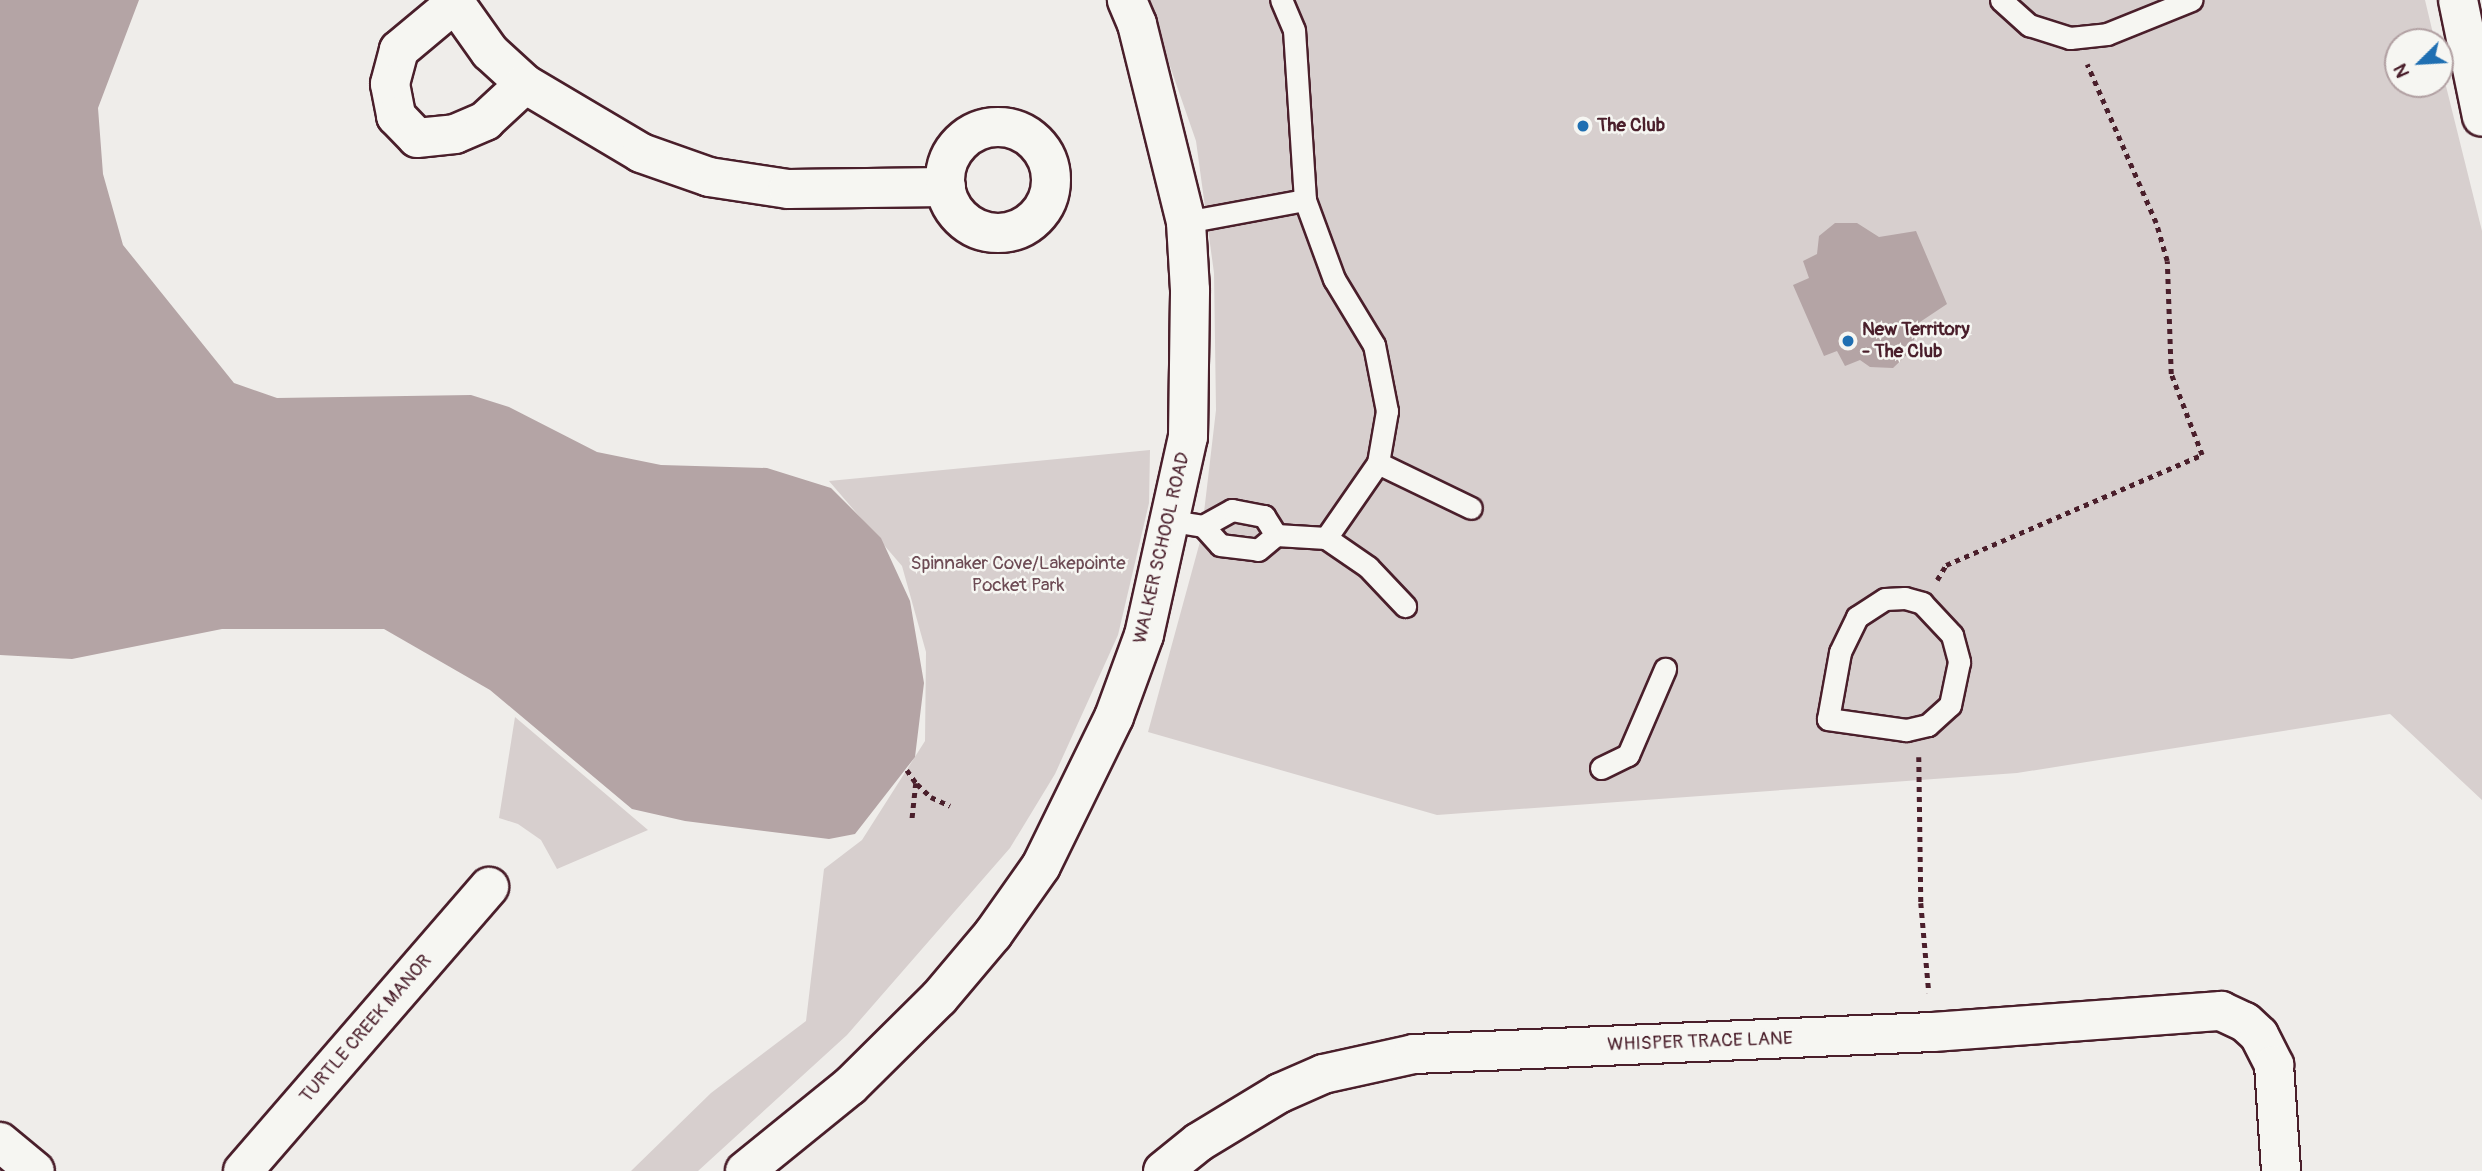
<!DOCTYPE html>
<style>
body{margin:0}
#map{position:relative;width:2482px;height:1171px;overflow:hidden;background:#efedea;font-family:Pangolin,sans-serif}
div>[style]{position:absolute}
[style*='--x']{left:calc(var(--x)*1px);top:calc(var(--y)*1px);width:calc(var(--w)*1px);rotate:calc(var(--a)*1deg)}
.green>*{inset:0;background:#d7cfce}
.water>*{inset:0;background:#b4a4a5}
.path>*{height:4.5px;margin-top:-2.25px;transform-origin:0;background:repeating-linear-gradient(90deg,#4a1f2b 0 5px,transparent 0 10px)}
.roads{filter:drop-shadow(2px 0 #4a1f2b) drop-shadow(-2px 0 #4a1f2b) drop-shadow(0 2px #4a1f2b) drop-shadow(0 -2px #4a1f2b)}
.service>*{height:21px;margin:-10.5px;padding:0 10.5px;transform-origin:10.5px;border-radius:10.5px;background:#f6f6f2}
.minor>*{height:38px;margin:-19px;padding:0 19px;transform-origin:19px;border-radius:19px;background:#f6f6f2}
.minor>.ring{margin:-19px;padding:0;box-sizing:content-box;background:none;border:38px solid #f6f6f2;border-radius:50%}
.tertiary>*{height:38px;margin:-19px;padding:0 19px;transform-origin:19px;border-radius:19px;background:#f6f6f2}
.secondary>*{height:38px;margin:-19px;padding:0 19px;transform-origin:19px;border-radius:19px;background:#f6f6f2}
.dots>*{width:19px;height:19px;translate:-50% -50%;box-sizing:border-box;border:4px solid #f6f6f2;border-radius:50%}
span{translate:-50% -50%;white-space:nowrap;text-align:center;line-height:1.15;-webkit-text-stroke:5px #f6f6f2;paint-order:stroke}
.poi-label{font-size:19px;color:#4a1f2b;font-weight:700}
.left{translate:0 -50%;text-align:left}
.street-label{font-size:19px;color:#4a1f2b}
.park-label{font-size:19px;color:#6d4b54}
.north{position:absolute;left:2384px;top:28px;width:70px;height:70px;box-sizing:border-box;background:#f6f6f2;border:2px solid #b1a0a2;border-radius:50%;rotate:246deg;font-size:19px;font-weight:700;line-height:28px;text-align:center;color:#4a1f2b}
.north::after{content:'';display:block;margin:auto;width:24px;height:32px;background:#1f6fb2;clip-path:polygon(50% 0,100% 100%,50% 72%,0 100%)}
</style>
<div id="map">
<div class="green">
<div style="clip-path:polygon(1147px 0,2425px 0,2435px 42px,2398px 42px,2398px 84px,2440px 84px,2440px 62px,2482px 231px,2482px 800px,2390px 714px,2017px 773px,1437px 815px,1148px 732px,1201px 538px,1216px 410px,1214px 273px,1196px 141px)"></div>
<div style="clip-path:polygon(1150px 450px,1149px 503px,1118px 635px,1055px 774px,1010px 848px,847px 1035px,698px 1171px,631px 1171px,711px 1093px,806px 1021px,824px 869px,862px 840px,925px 741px,926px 652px,902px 566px,829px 481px)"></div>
<div style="clip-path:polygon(515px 717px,648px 830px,557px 869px,541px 840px,518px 824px,499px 818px)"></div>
</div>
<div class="water">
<div style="clip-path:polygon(0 0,139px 0,98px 108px,103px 174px,123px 245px,234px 383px,277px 398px,471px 395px,509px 407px,597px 452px,661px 465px,767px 468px,831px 488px,881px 538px,910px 601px,924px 683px,915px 757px,855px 834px,829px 839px,685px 821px,632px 809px,490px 690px,384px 629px,222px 629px,72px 659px,0 655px)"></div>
<div style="clip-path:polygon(1835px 223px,1857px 223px,1879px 237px,1916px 231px,1947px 304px,1917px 324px,1912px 350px,1893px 368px,1870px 367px,1860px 360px,1845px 366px,1837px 351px,1824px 356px,1793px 285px,1809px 278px,1803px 261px,1817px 254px,1819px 236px)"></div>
</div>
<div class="path">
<div style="--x:1937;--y:580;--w:17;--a:-59"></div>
<div style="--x:1946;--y:565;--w:279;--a:-23.3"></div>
<div style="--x:2202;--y:455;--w:87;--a:-110.9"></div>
<div style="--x:2171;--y:374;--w:113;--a:-92"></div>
<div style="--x:2167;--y:261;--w:40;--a:-106"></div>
<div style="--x:2156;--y:223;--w:173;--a:-113.5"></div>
<div style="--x:1919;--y:757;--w:146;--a:89.2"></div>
<div style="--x:1921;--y:903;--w:90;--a:84.9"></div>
<div style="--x:907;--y:770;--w:16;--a:55"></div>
<div style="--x:916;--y:783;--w:37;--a:96"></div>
<div style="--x:917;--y:784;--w:19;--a:43"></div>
<div style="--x:931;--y:797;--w:21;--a:25"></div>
</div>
<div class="roads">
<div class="service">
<div style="--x:2001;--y:0;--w:38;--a:42"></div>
<div style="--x:2029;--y:25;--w:43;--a:17.6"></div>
<div style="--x:2070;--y:38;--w:37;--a:-6"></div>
<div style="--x:2107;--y:34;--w:91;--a:-22"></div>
<div style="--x:1186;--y:222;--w:121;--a:-10.5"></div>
<div style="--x:1305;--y:200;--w:170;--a:-93.7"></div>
<div style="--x:1294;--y:30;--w:33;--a:-113"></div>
<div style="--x:1378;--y:463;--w:103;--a:25.8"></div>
<div style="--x:1172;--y:521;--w:31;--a:9"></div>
<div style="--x:1203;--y:526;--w:25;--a:48"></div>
<div style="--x:1220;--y:545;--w:38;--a:7"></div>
<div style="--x:1258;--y:550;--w:23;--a:-40"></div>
<div style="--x:1276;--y:535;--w:50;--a:3.4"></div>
<div style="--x:1326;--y:538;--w:91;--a:-55.3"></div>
<div style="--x:1378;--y:463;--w:53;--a:-80.2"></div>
<div style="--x:1387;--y:411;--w:67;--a:-101.1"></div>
<div style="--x:1374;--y:345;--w:77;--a:-121.2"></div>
<div style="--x:1334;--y:279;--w:84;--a:-110.2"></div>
<div style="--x:1203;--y:526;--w:33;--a:-29"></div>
<div style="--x:1232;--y:510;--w:33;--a:11"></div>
<div style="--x:1264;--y:516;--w:22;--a:58"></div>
<div style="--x:1326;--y:538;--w:51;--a:34.6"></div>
<div style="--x:1368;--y:567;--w:54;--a:46.5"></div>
<div style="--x:1905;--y:598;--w:18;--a:16"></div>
<div style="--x:1922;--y:603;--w:44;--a:46.8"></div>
<div style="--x:1952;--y:635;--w:28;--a:75"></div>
<div style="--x:1959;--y:662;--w:44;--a:101.8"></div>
<div style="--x:1950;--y:705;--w:30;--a:138"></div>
<div style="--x:1928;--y:725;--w:23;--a:167"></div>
<div style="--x:1906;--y:730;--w:79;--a:-172"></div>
<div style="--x:1828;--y:719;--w:68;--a:-79.8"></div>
<div style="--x:1840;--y:652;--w:39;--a:-64"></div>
<div style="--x:1857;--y:617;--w:33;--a:-33"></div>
<div style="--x:1885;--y:599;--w:20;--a:-3"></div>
<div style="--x:1601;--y:768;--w:30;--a:-26"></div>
<div style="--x:1628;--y:755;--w:94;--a:-66.7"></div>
</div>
<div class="minor">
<div style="--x:453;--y:0;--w:64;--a:54.6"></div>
<div style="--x:490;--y:52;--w:47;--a:42.4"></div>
<div style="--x:525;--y:84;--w:135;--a:30.7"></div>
<div style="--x:641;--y:153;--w:72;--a:19.4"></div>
<div style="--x:709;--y:177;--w:80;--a:8.6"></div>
<div style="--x:788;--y:189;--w:158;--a:-0.7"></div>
<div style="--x:454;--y:4;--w:72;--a:140.1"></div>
<div style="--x:399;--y:50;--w:35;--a:105"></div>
<div style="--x:390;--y:84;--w:33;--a:79"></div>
<div style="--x:396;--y:116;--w:30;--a:46"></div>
<div style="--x:417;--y:138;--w:38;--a:-6"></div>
<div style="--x:455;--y:134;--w:33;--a:-23"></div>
<div style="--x:485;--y:121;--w:54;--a:-42.8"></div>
<div class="ring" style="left:945px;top:127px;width:68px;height:68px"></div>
<div style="--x:0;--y:1142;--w:45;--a:39.6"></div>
<div style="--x:243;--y:1171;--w:376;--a:-49.1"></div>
<div style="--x:1163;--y:1171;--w:46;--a:-38.9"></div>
<div style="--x:1199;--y:1142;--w:95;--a:-31.2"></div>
<div style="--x:1280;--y:1093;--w:47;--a:-23.8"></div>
<div style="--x:1323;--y:1074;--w:93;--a:-12.4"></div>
<div style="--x:1414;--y:1054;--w:519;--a:-2.43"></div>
<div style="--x:1933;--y:1032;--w:289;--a:-4.2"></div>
<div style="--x:2221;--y:1011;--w:26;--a:25"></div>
<div style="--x:2245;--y:1022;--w:19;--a:43"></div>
<div style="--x:2259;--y:1035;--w:34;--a:63"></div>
<div style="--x:2274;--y:1065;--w:106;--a:86.2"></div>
</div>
<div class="tertiary">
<div style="--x:745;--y:1171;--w:135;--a:-39"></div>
<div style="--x:850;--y:1086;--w:125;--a:-44.7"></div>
<div style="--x:939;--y:998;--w:84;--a:-49.8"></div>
<div style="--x:993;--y:934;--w:83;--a:-54.8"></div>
<div style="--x:1041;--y:866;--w:166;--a:-63.9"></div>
<div style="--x:1114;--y:717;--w:87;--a:-69.9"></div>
<div style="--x:1144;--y:635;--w:203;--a:-77.5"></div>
<div style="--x:1188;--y:437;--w:147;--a:-89.2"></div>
<div style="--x:1190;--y:290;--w:68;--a:-93.4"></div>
<div style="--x:1186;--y:222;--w:204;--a:-103.9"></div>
<div style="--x:1137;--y:24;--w:26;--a:-113"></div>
</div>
<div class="secondary">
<div style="--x:2458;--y:0;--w:119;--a:78.4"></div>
</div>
</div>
<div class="dots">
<div style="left:1583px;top:126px;background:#1f6fb2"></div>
<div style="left:1848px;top:341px;background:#1f6fb2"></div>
</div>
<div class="poi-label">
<span class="left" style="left:1597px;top:126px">The Club</span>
<span class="left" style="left:1862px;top:341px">New Territory<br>- The Club</span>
</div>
<div class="street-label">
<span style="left:1162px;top:548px;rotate:-77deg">WALKER SCHOOL ROAD</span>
<span style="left:366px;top:1029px;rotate:-49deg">TURTLE CREEK MANOR</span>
<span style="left:1700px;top:1042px;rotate:-2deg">WHISPER TRACE LANE</span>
</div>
<div class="park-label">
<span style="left:1018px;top:575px">Spinnaker Cove/Lakepointe<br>Pocket Park</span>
</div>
<div class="north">N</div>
</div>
